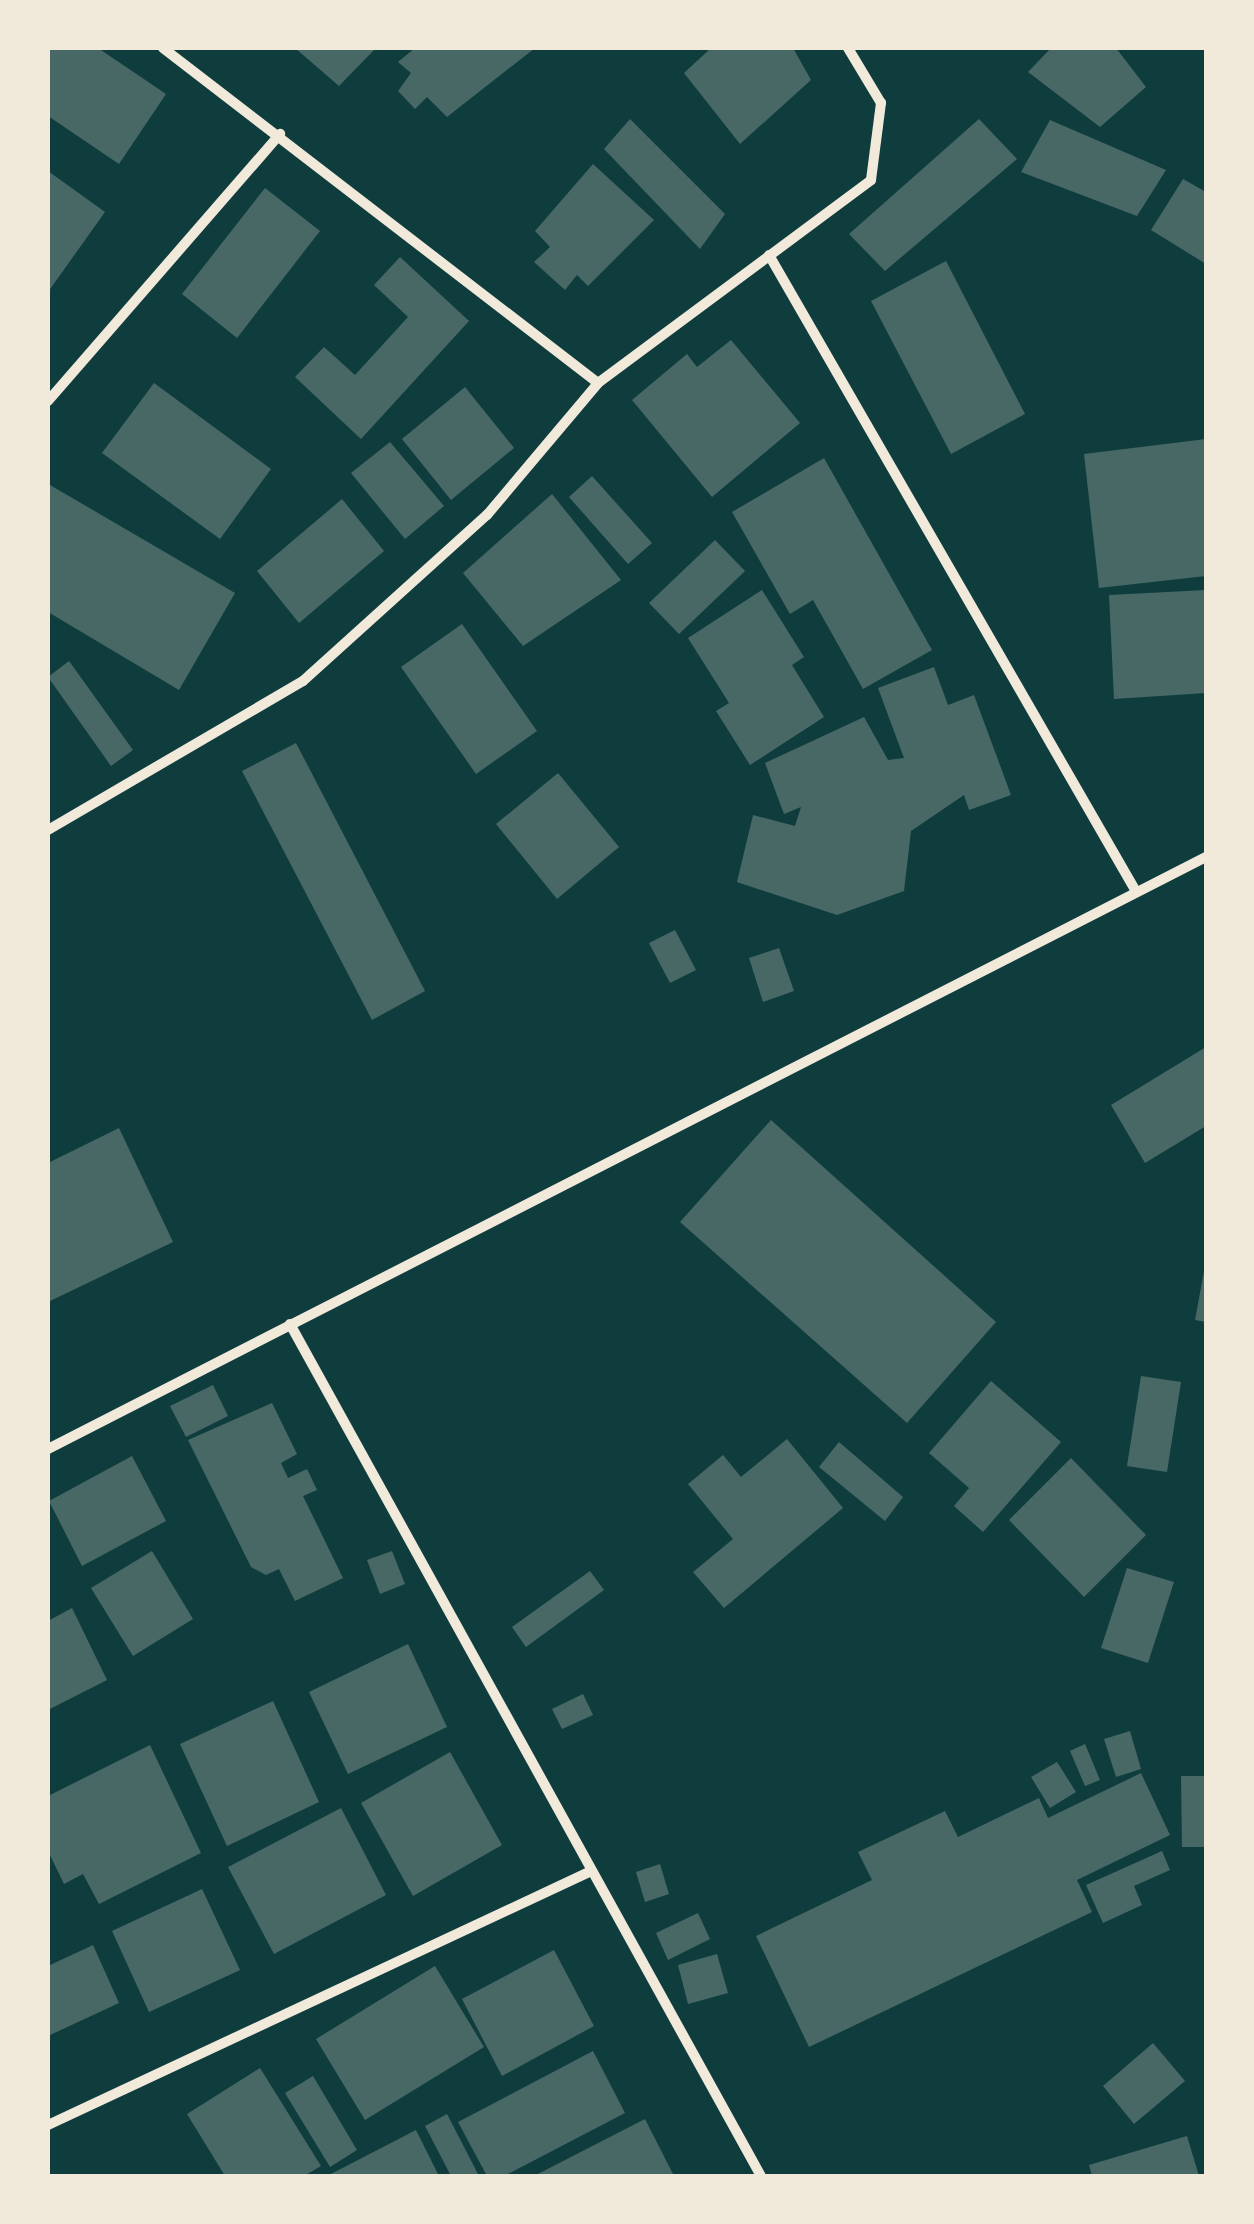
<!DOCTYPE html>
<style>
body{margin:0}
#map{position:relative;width:1254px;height:2224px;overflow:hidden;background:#0f3d3e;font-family:"Golos Text",sans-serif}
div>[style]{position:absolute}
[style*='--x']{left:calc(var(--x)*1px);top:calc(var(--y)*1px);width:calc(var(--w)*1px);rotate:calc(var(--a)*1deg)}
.building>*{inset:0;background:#486865}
.minor>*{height:10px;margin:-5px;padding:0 5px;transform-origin:5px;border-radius:5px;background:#f1e9da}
span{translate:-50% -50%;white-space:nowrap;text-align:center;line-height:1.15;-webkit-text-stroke:10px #f1e9da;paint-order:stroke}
.frame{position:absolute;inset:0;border:50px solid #f1e9da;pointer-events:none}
</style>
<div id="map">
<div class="building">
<div style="clip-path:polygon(48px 48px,98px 48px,166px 94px,119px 164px,48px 116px)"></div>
<div style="clip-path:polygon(295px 48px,376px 48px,339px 86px)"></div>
<div style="clip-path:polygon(415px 48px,535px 48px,447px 117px,427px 97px,415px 109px,398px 91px,411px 73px,398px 62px)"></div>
<div style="clip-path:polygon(711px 48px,793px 48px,811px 80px,740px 144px,684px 73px)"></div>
<div style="clip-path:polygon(1051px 48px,1116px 48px,1146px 87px,1100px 127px,1028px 72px)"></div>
<div style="clip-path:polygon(630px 119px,725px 214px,700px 249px,604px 149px)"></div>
<div style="clip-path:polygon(979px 119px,1017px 159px,885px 271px,849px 234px)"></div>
<div style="clip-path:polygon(1050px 120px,1166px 170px,1137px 216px,1021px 172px)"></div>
<div style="clip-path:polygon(593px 164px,654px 220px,588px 286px,577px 275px,565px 290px,534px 262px,550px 247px,535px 231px)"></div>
<div style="clip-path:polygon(48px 171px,105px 212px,48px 292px)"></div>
<div style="clip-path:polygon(1183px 179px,1206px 192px,1206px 264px,1151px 230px)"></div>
<div style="clip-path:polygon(265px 188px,320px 231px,237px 338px,182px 294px)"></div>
<div style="clip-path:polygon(400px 257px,469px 321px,361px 439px,295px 377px,324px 347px,355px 375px,408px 317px,374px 285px)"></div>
<div style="clip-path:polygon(946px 261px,1025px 414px,951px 454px,871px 301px)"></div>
<div style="clip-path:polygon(731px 340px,800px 423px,712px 497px,632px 400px,687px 354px,697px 367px)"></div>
<div style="clip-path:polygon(154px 383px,271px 469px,220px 539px,102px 453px)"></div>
<div style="clip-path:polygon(465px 387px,514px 448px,451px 500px,402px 439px)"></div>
<div style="clip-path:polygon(1206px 439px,1206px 576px,1099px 588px,1084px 454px)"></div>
<div style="clip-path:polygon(390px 442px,444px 506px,405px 539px,351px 473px)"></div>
<div style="clip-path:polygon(824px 458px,932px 650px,863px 689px,813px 600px,790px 614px,732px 512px)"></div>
<div style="clip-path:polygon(592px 476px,652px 543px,628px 564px,569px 497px)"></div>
<div style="clip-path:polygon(50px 485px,235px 593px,179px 690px,48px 612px)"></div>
<div style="clip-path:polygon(552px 494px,621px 580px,523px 646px,463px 573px)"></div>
<div style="clip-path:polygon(342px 499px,384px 551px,299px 623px,257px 571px)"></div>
<div style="clip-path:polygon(715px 540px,745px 571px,679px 634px,649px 603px)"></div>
<div style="clip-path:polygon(762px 590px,804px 657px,792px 665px,824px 717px,750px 765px,716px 711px,729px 703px,688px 638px)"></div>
<div style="clip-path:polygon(1206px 590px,1206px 693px,1114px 699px,1109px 595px)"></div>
<div style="clip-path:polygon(462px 624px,537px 731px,476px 774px,401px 667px)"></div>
<div style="clip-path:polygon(69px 661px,133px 750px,111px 766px,48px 677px)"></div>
<div style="clip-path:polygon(934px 667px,948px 705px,974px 695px,1011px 795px,969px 810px,964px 795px,911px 831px,904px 891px,837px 915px,737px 882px,753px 815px,795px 826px,801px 807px,784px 814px,765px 763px,864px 717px,888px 760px,904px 758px,878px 688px)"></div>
<div style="clip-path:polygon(296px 743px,425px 991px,372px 1020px,242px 771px)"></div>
<div style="clip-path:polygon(558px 773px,619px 847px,557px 899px,496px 824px)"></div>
<div style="clip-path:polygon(675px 930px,696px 970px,670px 983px,649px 943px)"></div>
<div style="clip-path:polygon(779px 948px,794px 991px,763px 1002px,749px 958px)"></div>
<div style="clip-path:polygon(1206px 1047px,1206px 1126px,1145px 1163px,1111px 1105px)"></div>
<div style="clip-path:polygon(771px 1120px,996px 1322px,907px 1423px,680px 1222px)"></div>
<div style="clip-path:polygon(119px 1128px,173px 1242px,48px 1302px,48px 1163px)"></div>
<div style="clip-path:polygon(1205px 1266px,1206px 1266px,1206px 1322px,1195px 1320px)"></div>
<div style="clip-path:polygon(1141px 1376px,1181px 1382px,1167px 1472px,1127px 1466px)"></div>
<div style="clip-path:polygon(991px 1381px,1061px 1442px,983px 1532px,954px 1506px,969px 1488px,929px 1453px)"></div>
<div style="clip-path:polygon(213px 1385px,228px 1416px,186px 1437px,170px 1406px)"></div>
<div style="clip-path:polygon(272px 1403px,297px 1454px,281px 1463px,288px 1478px,307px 1469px,317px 1490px,303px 1496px,343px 1578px,295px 1601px,279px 1569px,266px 1575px,251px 1567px,188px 1440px)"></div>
<div style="clip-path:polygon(787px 1439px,843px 1508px,724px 1608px,693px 1572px,733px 1539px,688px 1484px,723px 1455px,741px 1477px)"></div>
<div style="clip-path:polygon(839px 1442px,903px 1497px,885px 1521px,819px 1467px)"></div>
<div style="clip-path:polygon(132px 1456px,166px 1521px,82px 1566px,49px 1501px)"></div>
<div style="clip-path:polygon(1071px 1458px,1146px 1535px,1084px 1597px,1009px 1520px)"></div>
<div style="clip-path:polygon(152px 1551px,193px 1619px,133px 1656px,91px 1588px)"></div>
<div style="clip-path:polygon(392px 1551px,405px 1584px,380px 1594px,367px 1560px)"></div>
<div style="clip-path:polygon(1127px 1568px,1174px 1582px,1148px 1663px,1101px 1648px)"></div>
<div style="clip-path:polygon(590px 1571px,604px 1590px,526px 1647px,512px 1627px)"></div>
<div style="clip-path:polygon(72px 1608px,107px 1680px,48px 1710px,48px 1621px)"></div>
<div style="clip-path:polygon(408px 1644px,447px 1727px,348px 1774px,309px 1692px)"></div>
<div style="clip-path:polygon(583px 1694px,593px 1715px,562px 1729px,552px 1709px)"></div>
<div style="clip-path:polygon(273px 1701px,319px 1802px,227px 1846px,180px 1744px)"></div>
<div style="clip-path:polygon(1130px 1731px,1141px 1769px,1116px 1777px,1104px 1739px)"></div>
<div style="clip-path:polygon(1085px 1744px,1100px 1780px,1085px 1786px,1070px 1751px)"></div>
<div style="clip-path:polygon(150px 1745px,201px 1853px,99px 1904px,83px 1874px,64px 1884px,48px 1851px,48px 1796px)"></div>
<div style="clip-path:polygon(450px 1752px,502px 1845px,413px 1896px,361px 1803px)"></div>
<div style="clip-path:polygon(1057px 1762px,1076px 1792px,1050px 1808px,1031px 1777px)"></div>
<div style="clip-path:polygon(1141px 1773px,1170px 1835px,1077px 1880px,1092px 1912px,809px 2047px,756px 1936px,872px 1880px,858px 1852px,945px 1811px,958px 1837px,1039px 1798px,1048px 1818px)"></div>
<div style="clip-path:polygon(1181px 1776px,1206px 1776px,1206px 1847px,1182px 1847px)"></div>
<div style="clip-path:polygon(341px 1808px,386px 1895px,274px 1954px,228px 1867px)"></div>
<div style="clip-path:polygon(1162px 1851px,1170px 1870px,1134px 1886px,1142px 1905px,1103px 1923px,1086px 1885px)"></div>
<div style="clip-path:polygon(660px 1864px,669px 1894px,645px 1902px,636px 1872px)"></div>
<div style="clip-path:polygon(202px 1889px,240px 1970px,149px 2012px,112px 1931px)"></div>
<div style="clip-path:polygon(698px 1913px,710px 1939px,668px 1960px,656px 1933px)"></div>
<div style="clip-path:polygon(93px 1945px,119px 2003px,48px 2036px,48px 1966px)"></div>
<div style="clip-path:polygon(554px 1950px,594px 2026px,502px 2076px,462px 1999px)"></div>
<div style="clip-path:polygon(717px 1954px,728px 1993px,688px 2004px,678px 1965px)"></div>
<div style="clip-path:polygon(435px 1966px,484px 2047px,365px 2120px,316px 2039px)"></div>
<div style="clip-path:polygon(1153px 2043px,1185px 2081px,1134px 2124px,1103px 2086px)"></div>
<div style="clip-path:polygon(593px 2051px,625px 2113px,504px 2176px,487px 2176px,458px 2122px)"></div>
<div style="clip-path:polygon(260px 2068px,321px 2166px,304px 2176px,225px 2176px,187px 2114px)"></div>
<div style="clip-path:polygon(313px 2076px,357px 2150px,330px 2167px,285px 2093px)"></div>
<div style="clip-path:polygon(447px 2114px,479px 2176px,451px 2176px,425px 2126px)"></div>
<div style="clip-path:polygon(645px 2119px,674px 2176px,534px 2176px)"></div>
<div style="clip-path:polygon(416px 2130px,439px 2176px,327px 2176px)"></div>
<div style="clip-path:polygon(1187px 2136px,1199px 2176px,1092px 2176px,1089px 2165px)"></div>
</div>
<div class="minor">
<div style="--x:163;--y:48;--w:549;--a:37.6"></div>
<div style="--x:769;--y:255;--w:731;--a:60.03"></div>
<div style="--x:48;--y:401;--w:354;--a:-49"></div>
<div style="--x:48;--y:830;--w:295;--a:-30.3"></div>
<div style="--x:303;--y:681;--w:248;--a:-42.1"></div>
<div style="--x:487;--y:515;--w:172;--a:-49.9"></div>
<div style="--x:598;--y:383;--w:340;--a:-36.6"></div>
<div style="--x:871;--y:180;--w:78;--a:-82.6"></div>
<div style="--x:881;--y:103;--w:64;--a:-121"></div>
<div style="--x:290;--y:1324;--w:974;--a:61.07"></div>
<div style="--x:48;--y:1449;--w:1301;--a:-27.08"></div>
<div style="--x:48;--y:2125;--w:597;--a:-25.06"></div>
</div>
<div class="frame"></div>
</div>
